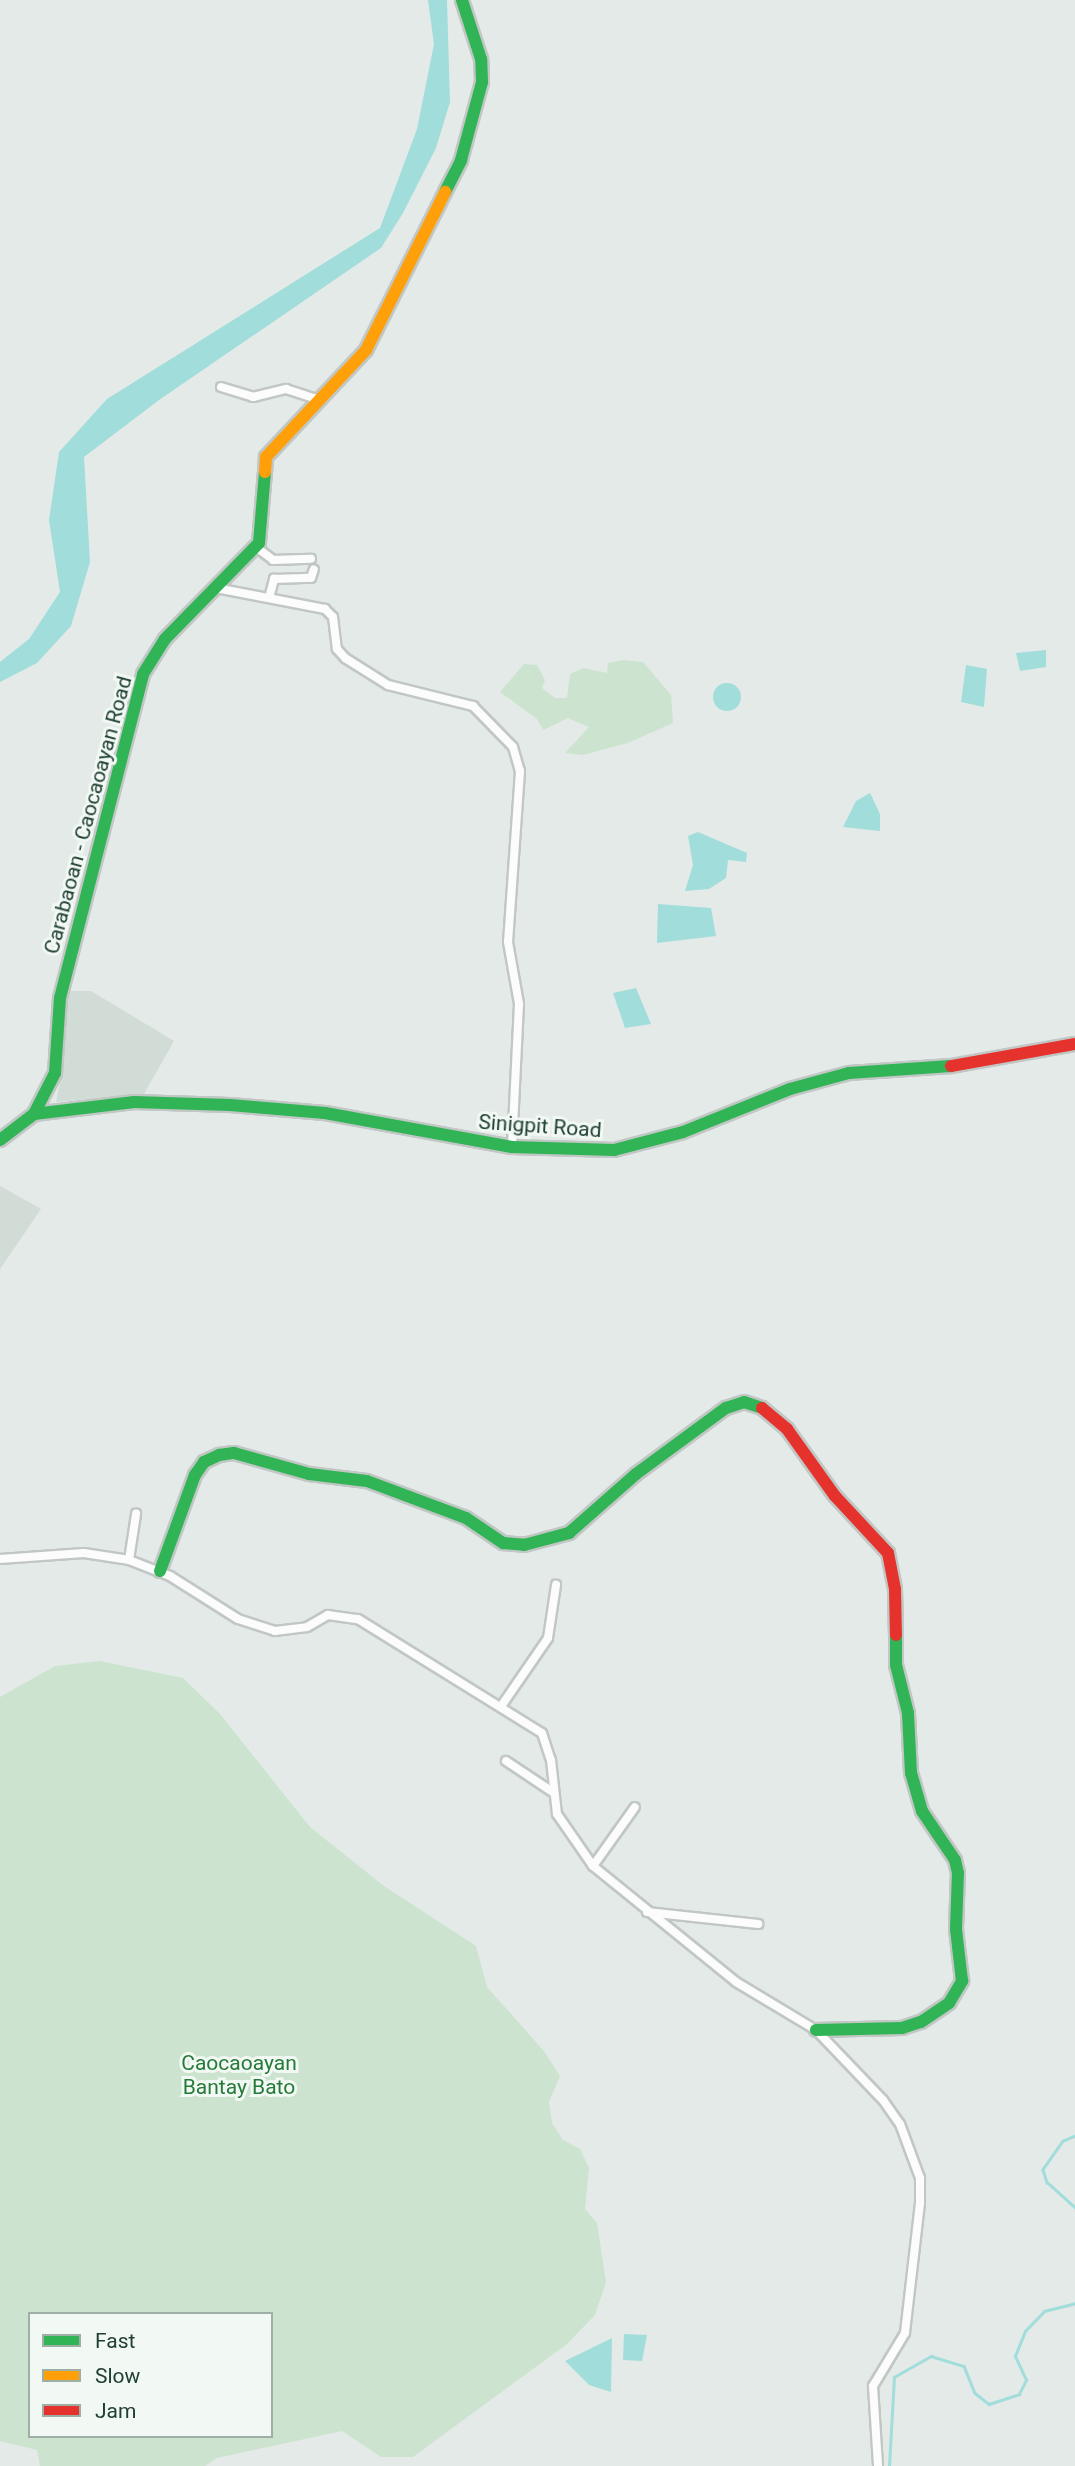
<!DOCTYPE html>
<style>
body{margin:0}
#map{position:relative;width:1075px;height:2466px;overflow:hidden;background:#e4eae7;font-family:Roboto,sans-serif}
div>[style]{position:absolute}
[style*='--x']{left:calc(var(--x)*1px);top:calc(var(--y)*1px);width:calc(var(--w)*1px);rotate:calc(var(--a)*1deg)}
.built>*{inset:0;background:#d1dcd6}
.green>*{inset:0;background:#cce4cf}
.water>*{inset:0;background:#a1dddb}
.round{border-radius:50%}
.stream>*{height:2.5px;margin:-1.25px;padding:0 1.25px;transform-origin:1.25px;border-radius:1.25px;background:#a1dddb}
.roads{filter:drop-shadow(2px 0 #c1c7c4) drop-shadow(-2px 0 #c1c7c4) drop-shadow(0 2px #c1c7c4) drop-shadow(0 -2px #c1c7c4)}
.street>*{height:8px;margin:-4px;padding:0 4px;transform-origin:4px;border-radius:4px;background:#fbfcfb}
.fast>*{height:12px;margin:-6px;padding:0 6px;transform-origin:6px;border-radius:6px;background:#30b455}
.slow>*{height:12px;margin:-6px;padding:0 6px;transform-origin:6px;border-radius:6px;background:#ff9f0a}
.jam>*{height:12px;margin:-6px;padding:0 6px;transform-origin:6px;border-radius:6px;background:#e5322d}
span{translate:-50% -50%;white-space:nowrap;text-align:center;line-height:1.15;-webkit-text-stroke:6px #f2f9f4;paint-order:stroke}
.street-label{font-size:21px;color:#204032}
.park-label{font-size:21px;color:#267a38}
.legend{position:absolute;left:28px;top:2312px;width:245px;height:126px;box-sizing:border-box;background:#f2f9f4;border:2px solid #9eafa6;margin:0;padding:9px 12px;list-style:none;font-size:21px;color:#204032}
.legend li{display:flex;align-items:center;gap:14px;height:35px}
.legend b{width:35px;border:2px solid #9eafa6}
</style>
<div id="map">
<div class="built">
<div style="clip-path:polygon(68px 991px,91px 991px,174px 1041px,144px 1094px,56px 1102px,64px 1063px,62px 1031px)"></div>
<div style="clip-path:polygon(0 1186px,41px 1209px,0 1269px)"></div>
</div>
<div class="green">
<div style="clip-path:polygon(623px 660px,643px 662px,671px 695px,673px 723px,628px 743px,583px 755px,565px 753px,589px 727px,568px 718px,543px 730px,537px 719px,500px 692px,524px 664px,537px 665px,545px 680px,542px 688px,555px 698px,567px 698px,570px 674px,584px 668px,607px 673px,608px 663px)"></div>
<div style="clip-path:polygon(evenodd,100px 1661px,183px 1678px,220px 1714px,310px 1827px,384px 1886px,476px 1946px,487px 1987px,544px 2051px,560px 2076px,549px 2102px,552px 2123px,563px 2140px,580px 2149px,589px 2168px,585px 2209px,597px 2223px,606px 2282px,595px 2315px,567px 2344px,413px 2457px,381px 2457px,342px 2431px,217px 2458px,205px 2466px,40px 2466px,37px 2450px,0 2441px,0 1697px,55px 1666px,100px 1661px,30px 2314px,271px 2314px,271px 2436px,30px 2436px,30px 2314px)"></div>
</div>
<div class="water">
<div style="clip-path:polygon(428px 0,447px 0,450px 102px,436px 148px,403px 213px,381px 248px,159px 400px,84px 457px,90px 562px,71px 626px,37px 663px,0 682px,0 662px,29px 639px,60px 592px,49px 520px,59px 452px,107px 399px,380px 228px,417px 129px,434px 44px)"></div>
<div style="clip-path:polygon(1046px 650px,1046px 667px,1020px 671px,1016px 653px)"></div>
<div style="clip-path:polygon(966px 665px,987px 669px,984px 707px,961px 702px)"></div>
<div class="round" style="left:713px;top:683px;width:28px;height:28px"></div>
<div style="clip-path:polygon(870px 793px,880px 814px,880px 831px,843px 827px,856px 801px)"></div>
<div style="clip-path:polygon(698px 832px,747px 853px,746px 862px,728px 860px,726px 878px,709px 889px,685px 891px,693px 865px,688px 836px)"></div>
<div style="clip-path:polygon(658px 904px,711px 908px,716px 936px,657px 943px)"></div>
<div style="clip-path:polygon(636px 988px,651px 1024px,625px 1028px,613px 993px)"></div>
<div style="clip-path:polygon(624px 2334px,647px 2335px,642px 2361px,623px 2360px)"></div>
<div style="clip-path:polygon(612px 2338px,611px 2392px,589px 2385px,565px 2361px)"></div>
</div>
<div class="stream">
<div style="--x:1075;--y:2136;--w:13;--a:157"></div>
<div style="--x:1063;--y:2141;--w:35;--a:125"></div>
<div style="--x:1043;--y:2170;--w:13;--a:72"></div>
<div style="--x:1047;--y:2182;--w:38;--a:42"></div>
<div style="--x:889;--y:2466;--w:89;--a:-86.8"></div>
<div style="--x:894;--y:2377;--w:43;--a:-29.6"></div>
<div style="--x:931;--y:2356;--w:34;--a:17"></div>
<div style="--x:964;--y:2366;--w:29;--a:68"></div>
<div style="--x:975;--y:2393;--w:18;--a:38"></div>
<div style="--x:989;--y:2404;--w:32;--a:-18"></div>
<div style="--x:1019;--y:2394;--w:16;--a:-63"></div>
<div style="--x:1026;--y:2380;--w:26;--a:-115"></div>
<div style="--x:1015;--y:2356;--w:27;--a:-68"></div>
<div style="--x:1025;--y:2331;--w:28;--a:-46"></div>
<div style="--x:1044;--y:2311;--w:32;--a:-14"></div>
</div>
<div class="roads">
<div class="street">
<div style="--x:221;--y:387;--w:34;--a:17"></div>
<div style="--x:253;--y:397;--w:34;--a:-14"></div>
<div style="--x:286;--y:389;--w:33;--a:18"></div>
<div style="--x:256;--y:547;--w:21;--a:37"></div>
<div style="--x:273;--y:560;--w:38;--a:-2"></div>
<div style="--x:216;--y:588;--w:111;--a:10.9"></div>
<div style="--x:325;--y:609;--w:11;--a:45"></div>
<div style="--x:333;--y:617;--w:32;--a:83"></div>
<div style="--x:337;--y:649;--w:12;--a:48"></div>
<div style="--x:345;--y:658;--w:51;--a:32.1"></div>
<div style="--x:388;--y:685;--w:88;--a:13.9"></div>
<div style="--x:473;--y:706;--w:57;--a:45.7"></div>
<div style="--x:513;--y:747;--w:25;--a:74"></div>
<div style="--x:520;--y:771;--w:171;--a:94"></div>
<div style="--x:508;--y:942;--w:63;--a:79.9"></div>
<div style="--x:519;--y:1004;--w:143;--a:92.8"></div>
<div style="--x:269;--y:598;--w:20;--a:-75"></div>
<div style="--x:274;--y:579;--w:37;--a:-2"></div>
<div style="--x:311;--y:578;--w:9;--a:-72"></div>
<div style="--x:0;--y:1559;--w:84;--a:-4.1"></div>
<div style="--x:84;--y:1553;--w:46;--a:8.8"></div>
<div style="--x:129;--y:1560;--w:44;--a:21.3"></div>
<div style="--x:170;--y:1576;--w:80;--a:32.3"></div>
<div style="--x:238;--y:1619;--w:39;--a:18"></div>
<div style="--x:275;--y:1631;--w:32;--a:-7"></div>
<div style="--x:307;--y:1627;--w:24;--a:-30"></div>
<div style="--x:328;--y:1615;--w:30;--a:8"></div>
<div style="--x:358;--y:1619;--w:216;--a:31.8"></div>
<div style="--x:542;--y:1733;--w:28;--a:72"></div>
<div style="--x:551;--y:1760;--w:54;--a:83.7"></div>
<div style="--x:557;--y:1814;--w:63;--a:55.3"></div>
<div style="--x:593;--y:1866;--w:184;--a:39"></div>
<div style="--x:736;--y:1982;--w:93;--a:31"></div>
<div style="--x:816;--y:2030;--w:97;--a:46.3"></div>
<div style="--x:883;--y:2100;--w:29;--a:55"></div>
<div style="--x:900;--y:2124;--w:58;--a:69.7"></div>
<div style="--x:920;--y:2178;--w:25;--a:90"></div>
<div style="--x:920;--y:2203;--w:131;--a:96.6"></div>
<div style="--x:905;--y:2333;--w:62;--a:121.1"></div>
<div style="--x:873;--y:2386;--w:80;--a:86.4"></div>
<div style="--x:129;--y:1560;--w:47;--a:-81.3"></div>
<div style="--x:502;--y:1705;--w:81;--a:-55.5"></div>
<div style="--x:548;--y:1638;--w:54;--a:-81.4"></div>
<div style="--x:506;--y:1761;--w:54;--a:33.7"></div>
<div style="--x:593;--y:1866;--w:72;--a:-54.6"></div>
<div style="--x:647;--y:1912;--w:112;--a:6.2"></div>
</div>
<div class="fast">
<div style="--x:445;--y:192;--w:36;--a:-63"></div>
<div style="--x:461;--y:160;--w:81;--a:-74.9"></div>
<div style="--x:482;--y:82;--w:23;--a:-92"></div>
<div style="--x:481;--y:59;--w:62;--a:-107.9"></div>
<div style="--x:34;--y:1114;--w:101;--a:-6.8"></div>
<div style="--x:134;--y:1102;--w:96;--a:1.8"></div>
<div style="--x:230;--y:1105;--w:95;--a:4.8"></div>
<div style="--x:325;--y:1113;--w:190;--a:10.3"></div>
<div style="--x:512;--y:1147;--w:102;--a:1.7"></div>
<div style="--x:614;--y:1150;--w:71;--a:-14.6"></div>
<div style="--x:683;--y:1132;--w:115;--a:-21.9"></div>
<div style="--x:790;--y:1089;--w:61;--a:-15.2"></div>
<div style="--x:849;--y:1073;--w:102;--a:-3.9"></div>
<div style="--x:0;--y:1140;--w:43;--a:-37.4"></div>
<div style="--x:34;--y:1114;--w:46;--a:-62.9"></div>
<div style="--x:55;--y:1073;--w:75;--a:-86.2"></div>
<div style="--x:60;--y:998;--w:334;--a:-75.6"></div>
<div style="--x:143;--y:674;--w:41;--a:-57.8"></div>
<div style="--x:165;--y:639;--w:134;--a:-45.6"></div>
<div style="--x:259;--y:543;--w:71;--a:-85.2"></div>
<div style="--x:160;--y:1571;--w:102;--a:-70"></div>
<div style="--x:195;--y:1475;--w:16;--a:-55"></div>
<div style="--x:204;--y:1462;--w:17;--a:-25"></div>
<div style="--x:219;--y:1455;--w:15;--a:-8"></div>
<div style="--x:234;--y:1453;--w:78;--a:15.6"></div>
<div style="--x:309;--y:1474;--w:58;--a:6.9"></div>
<div style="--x:367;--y:1481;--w:106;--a:20.5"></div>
<div style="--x:466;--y:1518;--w:45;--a:34"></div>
<div style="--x:503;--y:1543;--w:21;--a:5"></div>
<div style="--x:524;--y:1545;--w:47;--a:-14.9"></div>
<div style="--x:569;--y:1533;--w:89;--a:-41.4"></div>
<div style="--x:636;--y:1474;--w:112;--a:-36.3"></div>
<div style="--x:726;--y:1408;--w:19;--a:-18"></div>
<div style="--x:744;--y:1402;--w:19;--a:18"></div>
<div style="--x:816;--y:2030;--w:86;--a:-1.3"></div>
<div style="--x:902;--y:2028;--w:20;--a:-18"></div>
<div style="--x:921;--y:2022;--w:34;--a:-34"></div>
<div style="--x:949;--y:2003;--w:26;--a:-59"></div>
<div style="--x:962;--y:1981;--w:52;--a:-96.6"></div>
<div style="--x:956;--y:1929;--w:56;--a:-88"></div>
<div style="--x:958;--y:1873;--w:13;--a:-103"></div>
<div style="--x:955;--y:1860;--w:59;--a:-124"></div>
<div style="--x:922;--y:1811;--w:40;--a:-106"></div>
<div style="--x:911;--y:1773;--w:60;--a:-92.9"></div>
<div style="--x:908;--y:1713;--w:49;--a:-104"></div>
<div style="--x:896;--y:1665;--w:30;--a:-90"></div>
</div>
<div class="slow">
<div style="--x:265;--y:472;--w:15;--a:-86"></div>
<div style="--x:266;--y:457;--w:146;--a:-46.9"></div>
<div style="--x:366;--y:350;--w:177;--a:-63.4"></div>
</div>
<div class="jam">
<div style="--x:951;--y:1066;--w:126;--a:-10.1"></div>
<div style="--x:762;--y:1408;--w:33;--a:40"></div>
<div style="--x:787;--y:1429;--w:82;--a:54.4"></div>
<div style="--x:835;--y:1496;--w:78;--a:47.1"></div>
<div style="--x:888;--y:1553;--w:37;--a:79"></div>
<div style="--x:895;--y:1589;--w:46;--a:88.8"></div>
</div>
</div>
<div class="street-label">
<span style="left:88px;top:815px;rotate:-75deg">Carabaoan - Caocaoayan Road</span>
<span style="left:540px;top:1126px;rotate:4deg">Sinigpit Road</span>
</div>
<div class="park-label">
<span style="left:239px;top:2075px">Caocaoayan<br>Bantay Bato</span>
</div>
<ul class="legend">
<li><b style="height:9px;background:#30b455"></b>Fast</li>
<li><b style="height:9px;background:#ff9f0a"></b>Slow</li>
<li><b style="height:9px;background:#e5322d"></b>Jam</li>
</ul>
</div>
